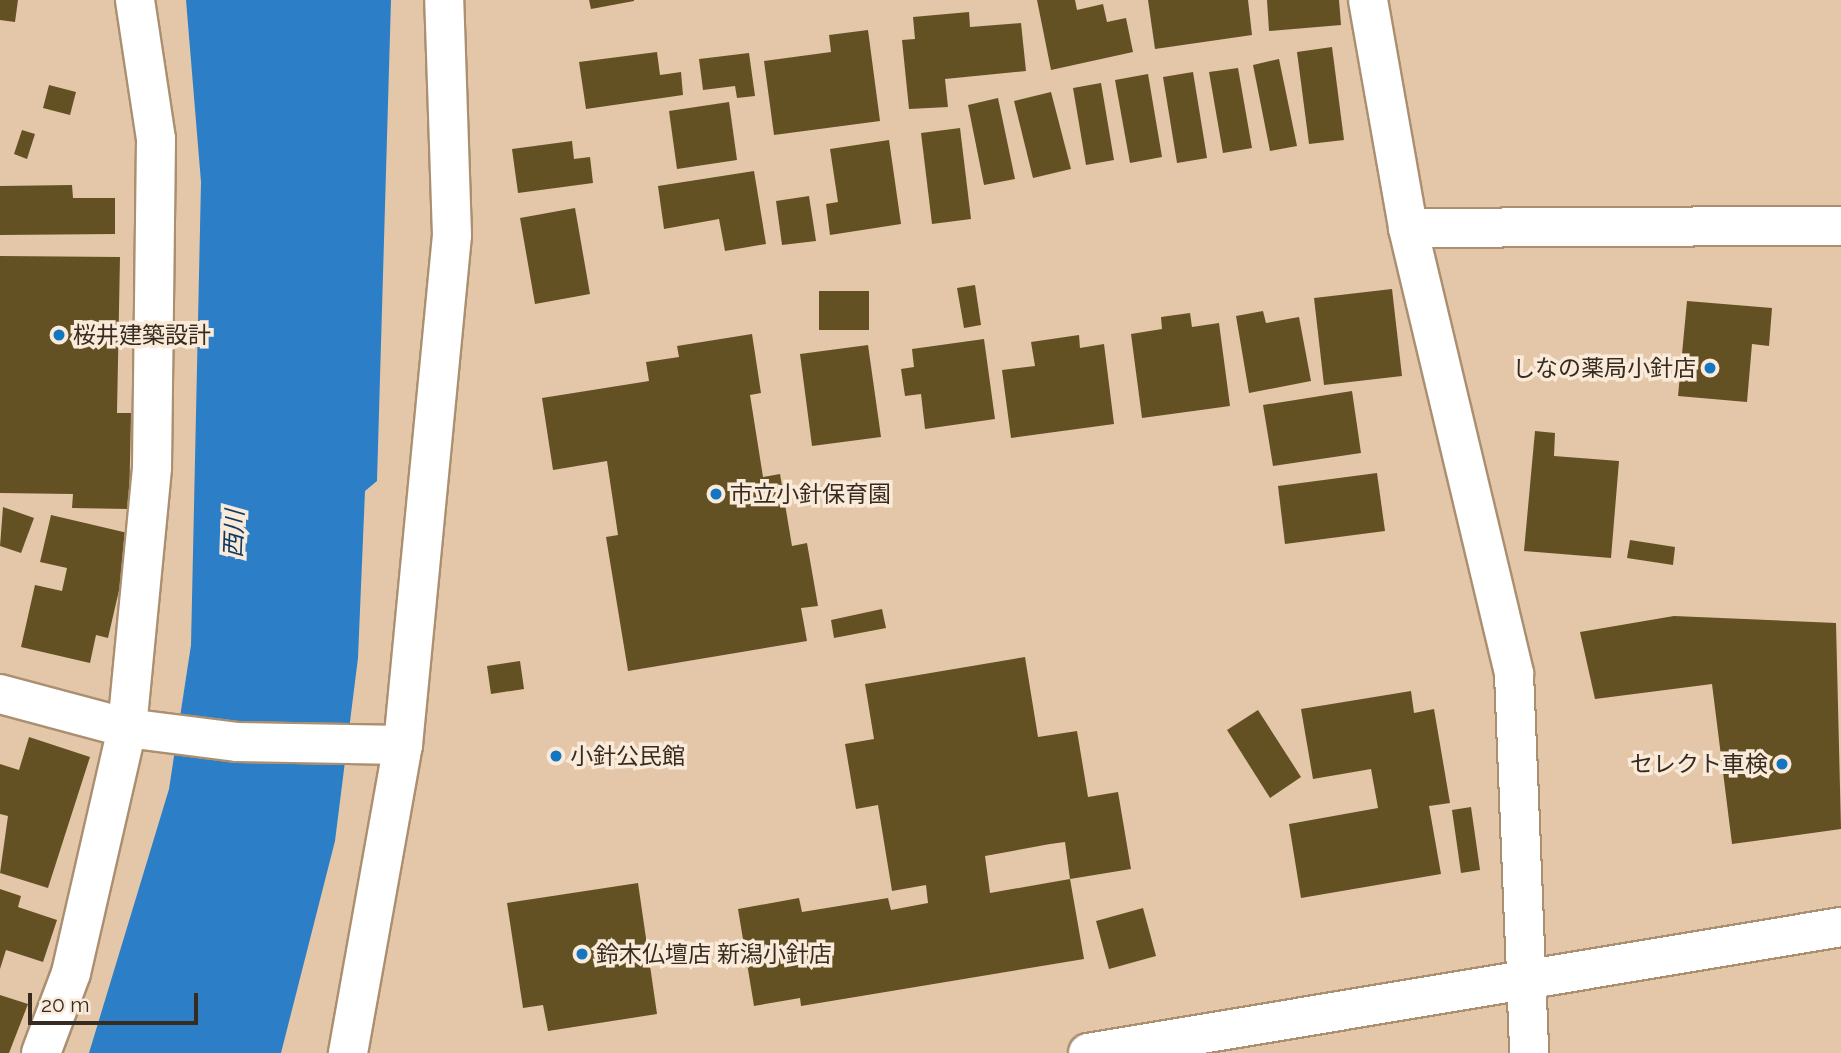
<!DOCTYPE html>
<meta charset="utf-8">
<style>
body{margin:0}
#map{position:relative;width:1841px;height:1053px;overflow:hidden;background:#e4c7a8;font-family:Raleway,"Noto Sans JP",sans-serif}
div>[style]{position:absolute}
[style*='--x']{left:calc(var(--x)*1px);top:calc(var(--y)*1px);width:calc(var(--w)*1px);rotate:calc(var(--a)*1deg)}
.water>*{inset:0;background:#2c7fc7}
.building>*{inset:0;background:#635123}
.roads{filter:drop-shadow(2px 0 #ab8f71) drop-shadow(-2px 0 #ab8f71) drop-shadow(0 2px #ab8f71) drop-shadow(0 -2px #ab8f71)}
.minor>*{height:38px;margin:-19px;padding:0 19px;transform-origin:19px;border-radius:19px;background:#fff}
.dots>*{width:19px;height:19px;translate:-50% -50%;box-sizing:border-box;border:4px solid #f9eada;border-radius:50%}
span{translate:-50% -50%;white-space:nowrap;text-align:center;line-height:1.15;-webkit-text-stroke:7px #f9eada;paint-order:stroke}
.poi-label{font-size:23px;color:#362b1e}
.left{translate:0 -50%;text-align:left}
.right{translate:-100% -50%;text-align:right}
.water-label{font-size:24px;color:#0f3a5f;font-style:italic}
.scale{position:absolute;left:28px;top:993px;width:170px;height:32px;box-sizing:border-box;border:4px solid #362b1e;border-top:0;padding-left:9px;font-size:21px;line-height:24px;white-space:nowrap;color:#362b1e;-webkit-text-stroke:5px #f9eada;paint-order:stroke}
</style>
<div id="map">
<div class="water">
<div style="clip-path:polygon(186px 0,391px 0,377px 481px,365px 491px,358px 658px,335px 841px,281px 1053px,89px 1053px,169px 789px,191px 645px,201px 182px)"></div>
</div>
<div class="building">
<div style="clip-path:polygon(0 0,18px 0,15px 22px,0 20px)"></div>
<div style="clip-path:polygon(589px 0,634px 0,634px 1px,591px 9px)"></div>
<div style="clip-path:polygon(1037px 0,1075px 0,1077px 10px,1103px 4px,1107px 22px,1126px 18px,1133px 52px,1051px 70px)"></div>
<div style="clip-path:polygon(1148px 0,1248px 0,1252px 35px,1155px 49px)"></div>
<div style="clip-path:polygon(1267px 0,1339px 0,1341px 25px,1269px 31px)"></div>
<div style="clip-path:polygon(969px 12px,970px 27px,1021px 23px,1026px 71px,945px 79px,948px 107px,909px 109px,902px 40px,915px 39px,913px 17px)"></div>
<div style="clip-path:polygon(868px 30px,880px 121px,774px 135px,764px 61px,831px 52px,829px 35px)"></div>
<div style="clip-path:polygon(1332px 47px,1344px 140px,1309px 144px,1297px 52px)"></div>
<div style="clip-path:polygon(657px 52px,660px 75px,681px 72px,683px 95px,586px 109px,579px 62px)"></div>
<div style="clip-path:polygon(749px 53px,755px 96px,737px 98px,735px 86px,703px 90px,699px 59px)"></div>
<div style="clip-path:polygon(1279px 59px,1297px 146px,1270px 151px,1253px 65px)"></div>
<div style="clip-path:polygon(1238px 68px,1252px 148px,1223px 153px,1209px 72px)"></div>
<div style="clip-path:polygon(1193px 72px,1207px 158px,1177px 163px,1163px 77px)"></div>
<div style="clip-path:polygon(1148px 74px,1162px 157px,1130px 163px,1115px 80px)"></div>
<div style="clip-path:polygon(1101px 83px,1114px 160px,1086px 165px,1073px 88px)"></div>
<div style="clip-path:polygon(49px 85px,76px 92px,70px 115px,43px 108px)"></div>
<div style="clip-path:polygon(1051px 92px,1071px 169px,1033px 178px,1014px 101px)"></div>
<div style="clip-path:polygon(998px 98px,1015px 179px,984px 185px,968px 105px)"></div>
<div style="clip-path:polygon(729px 102px,737px 160px,677px 169px,669px 111px)"></div>
<div style="clip-path:polygon(960px 128px,971px 219px,932px 224px,921px 133px)"></div>
<div style="clip-path:polygon(22px 130px,35px 134px,27px 159px,14px 154px)"></div>
<div style="clip-path:polygon(889px 140px,901px 224px,830px 235px,826px 204px,838px 202px,830px 149px)"></div>
<div style="clip-path:polygon(572px 141px,574px 159px,590px 157px,593px 183px,518px 193px,512px 149px)"></div>
<div style="clip-path:polygon(754px 171px,766px 244px,725px 251px,719px 219px,664px 229px,658px 186px)"></div>
<div style="clip-path:polygon(72px 185px,73px 198px,115px 198px,115px 234px,0 235px,0 186px)"></div>
<div style="clip-path:polygon(809px 196px,816px 241px,782px 245px,776px 201px)"></div>
<div style="clip-path:polygon(575px 208px,590px 294px,535px 304px,520px 218px)"></div>
<div style="clip-path:polygon(0 256px,120px 257px,117px 413px,131px 413px,129px 509px,72px 508px,73px 494px,0 493px)"></div>
<div style="clip-path:polygon(975px 285px,981px 325px,964px 328px,957px 288px)"></div>
<div style="clip-path:polygon(1392px 289px,1402px 376px,1324px 385px,1314px 298px)"></div>
<div style="clip-path:polygon(819px 291px,869px 291px,869px 330px,819px 330px)"></div>
<div style="clip-path:polygon(1687px 301px,1772px 308px,1769px 346px,1752px 344px,1747px 402px,1678px 396px)"></div>
<div style="clip-path:polygon(1263px 311px,1266px 323px,1299px 317px,1311px 381px,1249px 393px,1236px 316px)"></div>
<div style="clip-path:polygon(1190px 313px,1192px 327px,1219px 323px,1230px 406px,1142px 418px,1131px 334px,1162px 329px,1161px 317px)"></div>
<div style="clip-path:polygon(752px 334px,761px 393px,750px 395px,763px 477px,780px 474px,792px 546px,807px 543px,818px 606px,801px 608px,807px 641px,628px 671px,606px 537px,618px 535px,607px 461px,553px 470px,542px 398px,649px 381px,646px 362px,679px 357px,677px 346px)"></div>
<div style="clip-path:polygon(1079px 335px,1080px 348px,1104px 344px,1114px 424px,1011px 438px,1002px 370px,1035px 366px,1031px 342px)"></div>
<div style="clip-path:polygon(984px 339px,995px 419px,925px 429px,921px 394px,905px 396px,901px 369px,914px 367px,912px 349px)"></div>
<div style="clip-path:polygon(868px 345px,881px 437px,812px 446px,800px 354px)"></div>
<div style="clip-path:polygon(1352px 391px,1361px 453px,1273px 466px,1263px 405px)"></div>
<div style="clip-path:polygon(1535px 431px,1555px 433px,1554px 456px,1619px 461px,1611px 558px,1524px 551px)"></div>
<div style="clip-path:polygon(1377px 473px,1385px 531px,1285px 544px,1278px 486px)"></div>
<div style="clip-path:polygon(3px 507px,34px 518px,21px 553px,0 546px)"></div>
<div style="clip-path:polygon(51px 515px,132px 534px,108px 638px,96px 635px,90px 663px,21px 647px,35px 585px,62px 591px,67px 568px,40px 562px)"></div>
<div style="clip-path:polygon(1630px 540px,1675px 547px,1673px 565px,1627px 558px)"></div>
<div style="clip-path:polygon(882px 609px,886px 628px,834px 638px,831px 620px)"></div>
<div style="clip-path:polygon(1674px 616px,1836px 623px,1841px 829px,1732px 844px,1712px 684px,1595px 699px,1580px 632px)"></div>
<div style="clip-path:polygon(1025px 657px,1038px 737px,1077px 731px,1088px 797px,1118px 792px,1131px 869px,1070px 879px,1065px 842px,1050px 844px,985px 856px,990px 893px,1070px 879px,1084px 959px,801px 1006px,800px 998px,754px 1006px,738px 909px,799px 898px,802px 912px,888px 898px,891px 910px,928px 903px,926px 885px,892px 891px,878px 805px,856px 809px,845px 744px,874px 739px,865px 684px)"></div>
<div style="clip-path:polygon(520px 661px,524px 689px,491px 694px,487px 666px)"></div>
<div style="clip-path:polygon(1411px 691px,1414px 713px,1434px 709px,1450px 803px,1429px 806px,1441px 874px,1301px 898px,1289px 824px,1378px 808px,1371px 769px,1313px 779px,1301px 709px)"></div>
<div style="clip-path:polygon(1258px 710px,1301px 777px,1270px 798px,1227px 730px)"></div>
<div style="clip-path:polygon(29px 737px,90px 757px,48px 888px,0 873px,8px 816px,0 814px,0 764px,19px 770px)"></div>
<div style="clip-path:polygon(1471px 807px,1480px 870px,1461px 873px,1452px 810px)"></div>
<div style="clip-path:polygon(638px 883px,657px 1014px,548px 1031px,543px 1005px,523px 1008px,507px 903px)"></div>
<div style="clip-path:polygon(0 889px,21px 896px,18px 907px,57px 920px,43px 962px,6px 950px,0 969px)"></div>
<div style="clip-path:polygon(1143px 908px,1156px 956px,1109px 969px,1096px 921px)"></div>
<div style="clip-path:polygon(0 995px,28px 1004px,9px 1053px,0 1053px)"></div>
</div>
<div class="roads">
<div class="minor">
<div style="--x:1368;--y:0;--w:231;--a:80"></div>
<div style="--x:1408;--y:228;--w:458;--a:76.6"></div>
<div style="--x:1514;--y:674;--w:379;--a:87.7"></div>
<div style="--x:1408;--y:228;--w:433;--a:-0.3"></div>
<div style="--x:0;--y:694;--w:131;--a:15"></div>
<div style="--x:127;--y:728;--w:112;--a:7.2"></div>
<div style="--x:238;--y:742;--w:165;--a:1"></div>
<div style="--x:41;--y:1053;--w:85;--a:-69.4"></div>
<div style="--x:71;--y:973;--w:251;--a:-77.1"></div>
<div style="--x:127;--y:728;--w:262;--a:-84.5"></div>
<div style="--x:152;--y:467;--w:328;--a:-89.3"></div>
<div style="--x:156;--y:139;--w:141;--a:-98.6"></div>
<div style="--x:348;--y:1053;--w:313;--a:-79.9"></div>
<div style="--x:403;--y:745;--w:512;--a:-84.51"></div>
<div style="--x:452;--y:235;--w:235;--a:-91.9"></div>
<div style="--x:1088;--y:1053;--w:763;--a:-9.5"></div>
</div>
</div>
<div class="dots">
<div style="left:59px;top:335px;background:#1475c1"></div>
<div style="left:1710px;top:368px;background:#1475c1"></div>
<div style="left:716px;top:494px;background:#1475c1"></div>
<div style="left:556px;top:756px;background:#1475c1"></div>
<div style="left:1782px;top:764px;background:#1475c1"></div>
<div style="left:582px;top:954px;background:#1475c1"></div>
</div>
<div class="poi-label">
<span class="left" style="left:73px;top:335px">桜井建築設計</span>
<span class="right" style="left:1696px;top:368px">しなの薬局小針店</span>
<span class="left" style="left:730px;top:494px">市立小針保育園</span>
<span class="left" style="left:570px;top:756px">小針公民館</span>
<span class="right" style="left:1768px;top:764px">セレクト車検</span>
<span class="left" style="left:596px;top:954px">鈴木仏壇店 新潟小針店</span>
</div>
<div class="water-label">
<span style="left:234px;top:534px;rotate:-88deg">西川</span>
</div>
<div class="scale">20 m</div>
</div>
